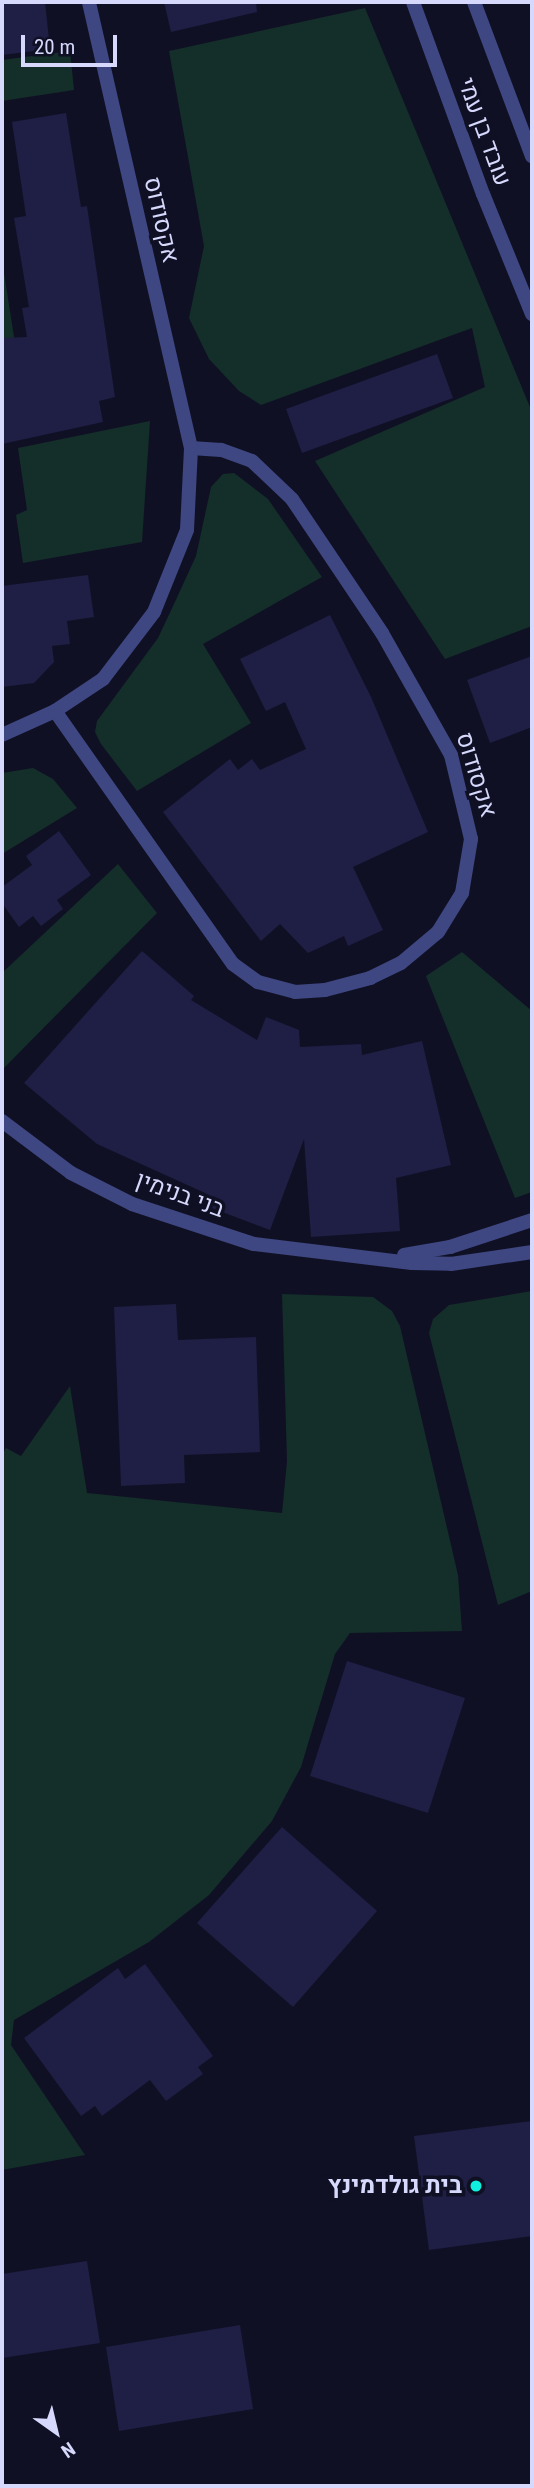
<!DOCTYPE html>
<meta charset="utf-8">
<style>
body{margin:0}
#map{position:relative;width:534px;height:2488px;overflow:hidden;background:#101025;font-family:"Roboto Condensed",Heebo,sans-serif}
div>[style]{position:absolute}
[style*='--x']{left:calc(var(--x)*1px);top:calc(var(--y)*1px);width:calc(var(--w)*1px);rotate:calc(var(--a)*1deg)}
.green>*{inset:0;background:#142e29}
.building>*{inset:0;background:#1f1e44}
.minor>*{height:14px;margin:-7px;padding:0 7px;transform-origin:7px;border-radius:7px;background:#3e4781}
.dots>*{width:19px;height:19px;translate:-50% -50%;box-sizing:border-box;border:4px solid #101025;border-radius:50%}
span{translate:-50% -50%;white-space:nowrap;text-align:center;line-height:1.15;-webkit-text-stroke:7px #101025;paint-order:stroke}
.street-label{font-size:24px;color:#d6d8fc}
.poi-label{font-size:24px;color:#d6d8fc;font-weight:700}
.right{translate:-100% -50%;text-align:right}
.frame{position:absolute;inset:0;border:4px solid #d6d8fc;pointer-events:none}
.north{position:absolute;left:21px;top:2397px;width:70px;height:70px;-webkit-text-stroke:5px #101025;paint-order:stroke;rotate:146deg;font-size:19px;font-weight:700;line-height:28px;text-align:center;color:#d6d8fc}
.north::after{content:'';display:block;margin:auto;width:24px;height:32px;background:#d6d8fc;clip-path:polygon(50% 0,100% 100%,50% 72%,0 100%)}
.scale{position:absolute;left:21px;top:35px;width:96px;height:32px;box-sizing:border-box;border:4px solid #d6d8fc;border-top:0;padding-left:9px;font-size:21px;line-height:24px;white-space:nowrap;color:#d6d8fc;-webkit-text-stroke:5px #101025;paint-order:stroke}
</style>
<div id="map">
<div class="green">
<div style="clip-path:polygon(365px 8px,532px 412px,532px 626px,445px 659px,315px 461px,485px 387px,472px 328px,261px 405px,239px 391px,209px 359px,189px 318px,204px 246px,169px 51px)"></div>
<div style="clip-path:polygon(70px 51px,74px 90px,2px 101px,2px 60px)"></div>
<div style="clip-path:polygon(2px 260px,19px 369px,2px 371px)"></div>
<div style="clip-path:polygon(150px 421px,142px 542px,23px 563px,16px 515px,27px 510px,18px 448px)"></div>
<div style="clip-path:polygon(234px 473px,268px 499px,322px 577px,203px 644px,251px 723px,137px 791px,101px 744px,95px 732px,97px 721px,158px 638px,174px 604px,196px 556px,211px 487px,223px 474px)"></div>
<div style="clip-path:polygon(33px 768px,53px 779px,77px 808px,2px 854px,2px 773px)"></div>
<div style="clip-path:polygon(118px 864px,157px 913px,2px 1070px,2px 973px)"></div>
<div style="clip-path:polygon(462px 952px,532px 1011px,532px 1192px,515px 1198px,426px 976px)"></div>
<div style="clip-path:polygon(532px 1291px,532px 1591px,498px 1605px,429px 1333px,433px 1319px,449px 1305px)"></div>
<div style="clip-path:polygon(282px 1294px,373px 1297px,392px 1311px,400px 1326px,458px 1575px,462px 1631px,350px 1633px,335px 1654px,301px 1767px,272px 1821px,209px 1895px,149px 1942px,14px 2020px,11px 2045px,85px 2155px,2px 2170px,2px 1455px,6px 1448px,21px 1456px,70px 1386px,87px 1493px,282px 1513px,287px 1461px)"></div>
</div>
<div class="building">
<div style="clip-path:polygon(45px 2px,50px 49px,2px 55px,2px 4px)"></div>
<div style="clip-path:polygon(164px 2px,256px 2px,257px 12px,171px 32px)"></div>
<div style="clip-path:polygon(66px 113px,81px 207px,87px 206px,115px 397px,99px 401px,103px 422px,2px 444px,2px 338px,27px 337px,22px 308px,29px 307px,14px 218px,26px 216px,12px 122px)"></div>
<div style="clip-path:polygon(437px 354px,453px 398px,302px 453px,286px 409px)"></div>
<div style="clip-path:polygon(88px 575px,94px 617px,67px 621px,70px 644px,52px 646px,54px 662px,34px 683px,2px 687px,2px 586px)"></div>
<div style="clip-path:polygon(330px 615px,371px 697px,428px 832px,353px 867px,383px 930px,348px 946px,344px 936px,308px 953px,280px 924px,261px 941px,163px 812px,230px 759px,238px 770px,252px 759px,260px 770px,306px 749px,285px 702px,266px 711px,240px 659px)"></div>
<div style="clip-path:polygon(532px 656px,532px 727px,490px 743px,467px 680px)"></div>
<div style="clip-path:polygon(59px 831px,91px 875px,57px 900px,63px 909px,41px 926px,33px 916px,19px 927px,2px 903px,2px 887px,32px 865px,26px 856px)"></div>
<div style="clip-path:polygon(142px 951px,194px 996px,191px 1000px,257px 1040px,266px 1017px,299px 1030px,300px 1047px,361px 1044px,362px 1055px,422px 1041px,451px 1165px,396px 1178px,400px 1231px,311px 1237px,304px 1139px,270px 1230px,201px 1204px,205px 1193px,97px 1144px,24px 1083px)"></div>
<div style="clip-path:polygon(176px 1304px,178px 1340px,256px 1337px,260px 1452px,184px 1455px,185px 1483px,121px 1486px,114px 1307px)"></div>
<div style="clip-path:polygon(347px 1661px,465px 1698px,428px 1813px,310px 1776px)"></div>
<div style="clip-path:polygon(282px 1827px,377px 1911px,293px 2007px,197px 1923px)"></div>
<div style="clip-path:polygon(145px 1964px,213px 2056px,198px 2067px,203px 2074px,166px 2101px,150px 2080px,102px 2116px,95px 2106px,81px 2116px,24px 2038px,118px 1968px,125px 1979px)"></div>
<div style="clip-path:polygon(532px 2121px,532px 2236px,429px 2250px,414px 2136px)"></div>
<div style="clip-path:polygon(87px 2261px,100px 2343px,2px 2358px,2px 2274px)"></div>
<div style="clip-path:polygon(240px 2325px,253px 2409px,119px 2431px,106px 2347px)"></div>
</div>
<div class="minor">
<div style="--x:413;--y:2;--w:204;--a:70"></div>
<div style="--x:483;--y:194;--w:130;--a:67.8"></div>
<div style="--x:474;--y:2;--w:165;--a:69.4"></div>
<div style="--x:55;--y:711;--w:309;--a:54.9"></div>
<div style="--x:233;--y:964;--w:31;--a:36"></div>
<div style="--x:258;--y:982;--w:38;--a:15"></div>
<div style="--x:295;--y:992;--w:30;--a:-4"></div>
<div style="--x:325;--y:990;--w:47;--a:-14.9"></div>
<div style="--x:370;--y:978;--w:34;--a:-26"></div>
<div style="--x:401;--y:963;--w:48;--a:-40"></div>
<div style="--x:438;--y:932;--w:46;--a:-58.4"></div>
<div style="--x:462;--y:893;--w:55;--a:-80.5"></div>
<div style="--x:471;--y:839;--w:86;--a:-103.4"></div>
<div style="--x:451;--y:755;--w:140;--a:-119.5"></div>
<div style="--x:382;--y:633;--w:161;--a:-123.9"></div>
<div style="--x:292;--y:499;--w:55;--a:-136.5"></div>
<div style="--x:252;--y:461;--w:33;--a:-160"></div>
<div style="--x:221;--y:450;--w:30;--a:-176"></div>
<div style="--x:2;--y:735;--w:58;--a:-24.4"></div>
<div style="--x:55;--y:711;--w:58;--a:-33.7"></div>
<div style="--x:103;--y:679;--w:84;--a:-52.7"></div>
<div style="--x:154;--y:612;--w:88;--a:-68.1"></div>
<div style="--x:187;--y:530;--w:82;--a:-87.2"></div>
<div style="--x:191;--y:448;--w:458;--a:-102.9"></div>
<div style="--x:2;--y:1121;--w:86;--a:37"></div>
<div style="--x:71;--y:1173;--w:68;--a:26.9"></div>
<div style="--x:132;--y:1204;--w:128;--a:18.2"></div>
<div style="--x:254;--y:1244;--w:159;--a:6.9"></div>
<div style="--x:412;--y:1263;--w:39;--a:1"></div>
<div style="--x:451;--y:1264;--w:82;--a:-8.4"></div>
<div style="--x:404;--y:1255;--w:47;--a:-9.9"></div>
<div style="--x:450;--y:1247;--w:86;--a:-18.2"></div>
</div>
<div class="dots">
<div style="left:476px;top:2186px;background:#0ff0e1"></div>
</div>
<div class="street-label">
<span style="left:484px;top:132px;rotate:70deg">עובד בן עמי</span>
<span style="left:161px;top:220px;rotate:77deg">אקסודוס</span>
<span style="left:476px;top:775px;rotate:73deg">אקסודוס</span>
<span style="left:180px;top:1195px;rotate:20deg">בני בנימין</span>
</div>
<div class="poi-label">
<span class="right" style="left:462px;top:2186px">בית גולדמינץ</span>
</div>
<div class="frame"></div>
<div class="north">N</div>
<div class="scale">20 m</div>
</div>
